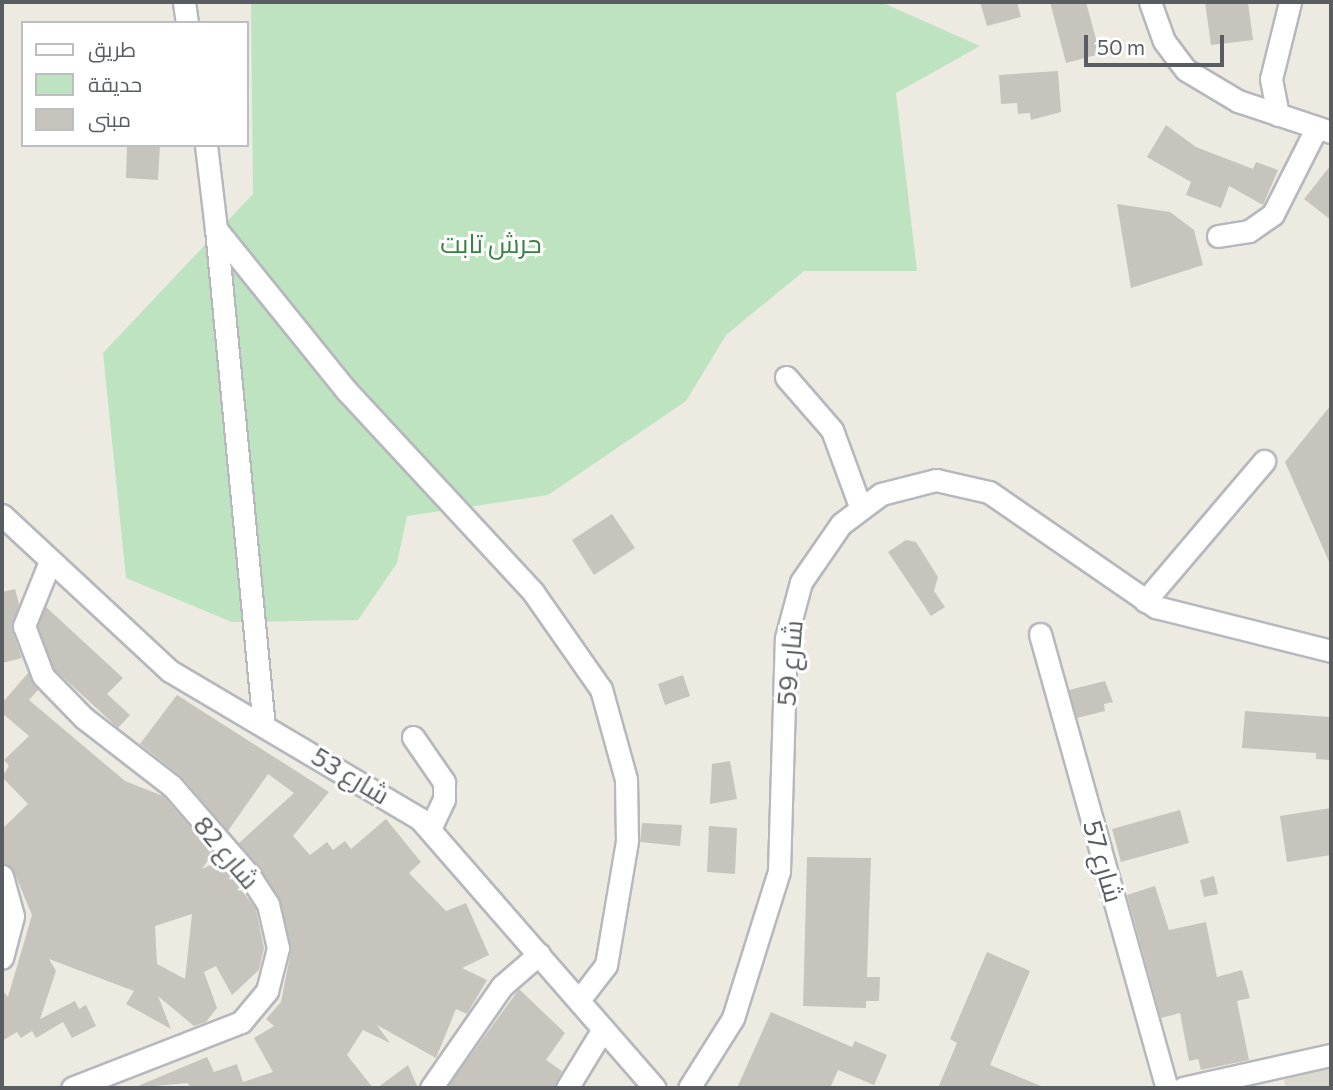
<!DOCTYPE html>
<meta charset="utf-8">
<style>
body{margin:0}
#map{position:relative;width:1333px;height:1090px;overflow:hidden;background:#eceae1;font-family:Commissioner,Cairo,sans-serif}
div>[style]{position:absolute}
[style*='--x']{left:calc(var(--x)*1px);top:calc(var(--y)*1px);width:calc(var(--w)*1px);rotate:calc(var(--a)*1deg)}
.education>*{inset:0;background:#dcd9cf}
.green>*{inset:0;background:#bee3c0}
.building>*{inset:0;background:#c7c4be}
.roads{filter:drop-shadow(2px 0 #b6b8bd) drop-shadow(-2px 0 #b6b8bd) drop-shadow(0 2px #b6b8bd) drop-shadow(0 -2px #b6b8bd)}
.minor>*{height:21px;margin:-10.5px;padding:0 10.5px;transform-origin:10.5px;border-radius:10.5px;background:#fff}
span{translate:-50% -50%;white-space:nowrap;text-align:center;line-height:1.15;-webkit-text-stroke:6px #fff;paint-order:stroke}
.park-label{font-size:26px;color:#37823f}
.street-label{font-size:26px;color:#595d61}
.frame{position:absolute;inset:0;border:4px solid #595d61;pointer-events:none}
.legend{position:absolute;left:21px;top:21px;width:228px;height:126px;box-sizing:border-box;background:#fff;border:2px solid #bdbec0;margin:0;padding:9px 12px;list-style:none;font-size:21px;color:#595d61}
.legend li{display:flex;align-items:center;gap:14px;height:35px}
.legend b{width:35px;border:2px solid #bdbec0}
.scale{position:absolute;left:1084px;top:35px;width:140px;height:32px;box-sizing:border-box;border:4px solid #595d61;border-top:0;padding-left:9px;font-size:21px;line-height:24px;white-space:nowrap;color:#595d61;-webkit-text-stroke:5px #fff;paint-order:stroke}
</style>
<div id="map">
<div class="education">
<div style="clip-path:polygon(1331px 1069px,1331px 1088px,1286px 1088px,1283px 1077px)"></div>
</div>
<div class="green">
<div style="clip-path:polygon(251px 2px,881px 2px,980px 46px,896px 93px,917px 271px,804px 271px,726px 335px,686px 401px,548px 495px,407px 516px,397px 563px,358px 620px,232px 622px,126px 578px,103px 353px,253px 194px)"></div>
</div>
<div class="building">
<div style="clip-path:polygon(980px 2px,1017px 2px,1021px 17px,987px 26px)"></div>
<div style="clip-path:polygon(1050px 2px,1086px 2px,1100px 54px,1066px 63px)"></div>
<div style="clip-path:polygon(1205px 2px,1248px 2px,1253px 40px,1211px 45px)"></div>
<div style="clip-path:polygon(1058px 71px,1061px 112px,1031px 120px,1030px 113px,1018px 114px,1017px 103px,1001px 104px,999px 75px)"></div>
<div style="clip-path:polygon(1166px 125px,1196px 147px,1253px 169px,1256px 162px,1278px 170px,1263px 205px,1229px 186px,1221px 208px,1186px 195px,1191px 182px,1147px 157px)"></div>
<div style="clip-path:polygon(127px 145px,160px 145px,158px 180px,126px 178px)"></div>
<div style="clip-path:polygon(1331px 165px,1331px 220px,1304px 199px)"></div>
<div style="clip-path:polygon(1117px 204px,1170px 212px,1194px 230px,1203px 265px,1131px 288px)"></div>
<div style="clip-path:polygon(1331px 405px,1331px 566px,1285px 462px)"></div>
<div style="clip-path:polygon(612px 514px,635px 548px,594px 575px,572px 540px)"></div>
<div style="clip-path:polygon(906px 540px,916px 542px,938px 577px,934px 591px,945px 607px,931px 616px,888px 552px)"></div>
<div style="clip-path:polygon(15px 589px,19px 604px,12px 630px,22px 658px,2px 663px,2px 592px)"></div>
<div style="clip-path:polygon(46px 607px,123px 678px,107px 694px,130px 715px,118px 728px,54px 669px,38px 626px)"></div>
<div style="clip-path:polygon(evenodd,28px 673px,38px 690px,29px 700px,125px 781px,163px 796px,213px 853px,202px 869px,219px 861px,256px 909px,264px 948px,259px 970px,232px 995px,216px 966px,204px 972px,217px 1008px,206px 1022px,194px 1026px,158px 996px,171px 1029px,126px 1004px,134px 991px,49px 959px,56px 971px,40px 1019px,75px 1001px,79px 1009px,86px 1005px,96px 1026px,72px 1038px,63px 1022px,36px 1038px,32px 1031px,21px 1038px,17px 1032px,2px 1041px,2px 990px,8px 997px,32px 915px,14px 872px,2px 863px,2px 829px,28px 804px,2px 777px,9px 766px,4px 760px,29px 736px,2px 713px,2px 703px,28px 673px,192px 914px,185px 979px,157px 964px,155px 926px,192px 914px)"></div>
<div style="clip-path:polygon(683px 675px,690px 696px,665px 705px,658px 684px)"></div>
<div style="clip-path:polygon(1105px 681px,1113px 702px,1104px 704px,1105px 711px,1077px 718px,1069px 690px)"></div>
<div style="clip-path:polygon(177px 695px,329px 792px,293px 836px,310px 855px,327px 842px,333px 850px,345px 841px,351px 849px,386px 819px,421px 862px,409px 873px,446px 911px,466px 903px,489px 955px,462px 968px,487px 980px,467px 1014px,456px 1009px,436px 1058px,377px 1025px,390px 1043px,363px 1030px,347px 1055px,373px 1088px,190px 1088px,188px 1083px,133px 1088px,207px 1057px,214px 1072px,237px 1064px,243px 1082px,273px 1072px,254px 1038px,274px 1026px,266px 1019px,281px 1002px,291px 951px,279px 897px,239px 843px,294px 793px,268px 774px,228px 831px,182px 777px,140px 744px)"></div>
<div style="clip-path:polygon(1245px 711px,1331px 717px,1331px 760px,1316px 759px,1316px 753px,1242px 748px)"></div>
<div style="clip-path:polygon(730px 761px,737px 799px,710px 804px,712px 764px)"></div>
<div style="clip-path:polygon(1331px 808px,1331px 855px,1287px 862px,1280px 816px)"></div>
<div style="clip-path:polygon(1180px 810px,1189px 843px,1121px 862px,1112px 829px)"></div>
<div style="clip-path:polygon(642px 823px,682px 825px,680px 846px,640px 842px)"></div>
<div style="clip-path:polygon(709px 826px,737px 828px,735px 874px,707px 872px)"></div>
<div style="clip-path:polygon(807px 857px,871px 858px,867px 977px,880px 977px,879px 1001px,866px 1001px,866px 1008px,803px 1006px)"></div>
<div style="clip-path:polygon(1214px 876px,1218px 894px,1204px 897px,1200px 880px)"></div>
<div style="clip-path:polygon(1155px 886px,1169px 930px,1206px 922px,1217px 977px,1242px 970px,1250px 998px,1237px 1001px,1249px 1060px,1201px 1070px,1198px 1059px,1189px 1061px,1180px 1013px,1161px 1018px,1127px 895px)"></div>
<div style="clip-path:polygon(987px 952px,1030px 971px,990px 1065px,1046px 1088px,938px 1088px,957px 1043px,950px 1039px)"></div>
<div style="clip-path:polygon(519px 989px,565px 1033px,546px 1060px,562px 1071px,554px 1088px,447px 1088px)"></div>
<div style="clip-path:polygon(771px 1012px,852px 1047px,855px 1041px,887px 1055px,874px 1085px,838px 1070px,830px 1088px,737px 1088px)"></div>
<div style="clip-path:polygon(408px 1065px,418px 1088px,377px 1088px)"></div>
</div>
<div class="roads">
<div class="minor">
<div style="--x:184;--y:2;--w:21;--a:82"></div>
<div style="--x:1150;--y:2;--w:41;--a:70.3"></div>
<div style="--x:1164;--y:41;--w:36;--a:53"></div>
<div style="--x:1186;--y:70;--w:61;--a:30.8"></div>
<div style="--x:1238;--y:101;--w:98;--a:18.4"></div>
<div style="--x:1278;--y:115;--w:37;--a:-101"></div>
<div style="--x:1271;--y:79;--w:79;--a:-76.1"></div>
<div style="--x:206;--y:145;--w:85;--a:83.2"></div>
<div style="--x:216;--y:229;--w:207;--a:51.1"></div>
<div style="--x:346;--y:390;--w:275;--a:47.2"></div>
<div style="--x:533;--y:592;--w:118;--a:55"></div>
<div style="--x:601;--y:689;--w:93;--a:74.5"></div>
<div style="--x:626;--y:779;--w:62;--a:89.1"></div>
<div style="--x:627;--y:841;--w:126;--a:99.6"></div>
<div style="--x:606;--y:965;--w:44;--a:127.6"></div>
<div style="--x:216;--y:229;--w:498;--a:84.5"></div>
<div style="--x:1218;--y:236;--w:31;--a:-9"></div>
<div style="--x:1249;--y:231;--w:29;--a:-35"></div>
<div style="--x:1273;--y:214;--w:97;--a:-63.2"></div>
<div style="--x:786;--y:377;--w:70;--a:49"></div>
<div style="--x:832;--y:430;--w:84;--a:69.8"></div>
<div style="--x:2;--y:515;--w:229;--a:42.9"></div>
<div style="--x:170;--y:671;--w:291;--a:30.6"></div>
<div style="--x:420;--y:819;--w:357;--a:48.9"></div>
<div style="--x:49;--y:564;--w:67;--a:112"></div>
<div style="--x:24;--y:626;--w:53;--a:69.2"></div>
<div style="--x:43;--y:676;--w:59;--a:45.7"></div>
<div style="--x:84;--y:718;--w:111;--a:37.7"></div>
<div style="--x:172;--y:786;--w:118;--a:49.1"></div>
<div style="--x:249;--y:875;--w:35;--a:57"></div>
<div style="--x:268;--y:904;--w:45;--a:77.2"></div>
<div style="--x:278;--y:948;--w:44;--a:104.3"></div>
<div style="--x:267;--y:991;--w:40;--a:130"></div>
<div style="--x:241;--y:1022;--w:181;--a:158.7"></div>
<div style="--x:1145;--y:601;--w:184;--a:-49.6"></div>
<div style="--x:1040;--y:634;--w:471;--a:74.4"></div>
<div style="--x:413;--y:737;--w:55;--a:55.4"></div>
<div style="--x:444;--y:782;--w:17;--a:90"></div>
<div style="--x:444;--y:799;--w:33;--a:115"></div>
<div style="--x:2;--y:876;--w:41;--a:74.6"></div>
<div style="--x:13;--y:916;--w:43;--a:104.7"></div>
<div style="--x:431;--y:1088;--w:124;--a:-55.2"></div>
<div style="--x:502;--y:986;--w:49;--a:-40.9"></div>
<div style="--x:567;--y:1088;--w:69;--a:-58.6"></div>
<div style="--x:689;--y:1088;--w:83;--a:-57.8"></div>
<div style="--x:733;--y:1018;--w:154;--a:-72.6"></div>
<div style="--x:779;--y:871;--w:233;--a:-88.3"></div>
<div style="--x:786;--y:638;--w:58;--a:-75"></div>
<div style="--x:801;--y:582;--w:70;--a:-55.4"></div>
<div style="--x:841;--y:524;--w:50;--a:-36.9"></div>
<div style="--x:881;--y:494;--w:57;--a:-14.3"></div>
<div style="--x:936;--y:480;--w:54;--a:12.8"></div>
<div style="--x:989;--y:492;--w:203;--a:34.6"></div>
<div style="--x:1156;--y:607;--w:180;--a:14.1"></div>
<div style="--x:1183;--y:1088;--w:152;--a:-12.6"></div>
</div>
</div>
<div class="park-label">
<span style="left:491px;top:243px">حرش تابت</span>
</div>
<div class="street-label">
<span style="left:789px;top:663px;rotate:-85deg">شارع 59</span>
<span style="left:351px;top:775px;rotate:31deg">شارع 53</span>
<span style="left:227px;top:852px;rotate:50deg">شارع 82</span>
<span style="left:1104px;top:861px;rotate:74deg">شارع 57</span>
</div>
<div class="frame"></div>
<ul class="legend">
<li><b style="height:9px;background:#fff"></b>طريق</li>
<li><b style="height:19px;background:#bee3c0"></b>حديقة</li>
<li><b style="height:19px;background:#c7c4be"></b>مبنى</li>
</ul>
<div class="scale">50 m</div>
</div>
